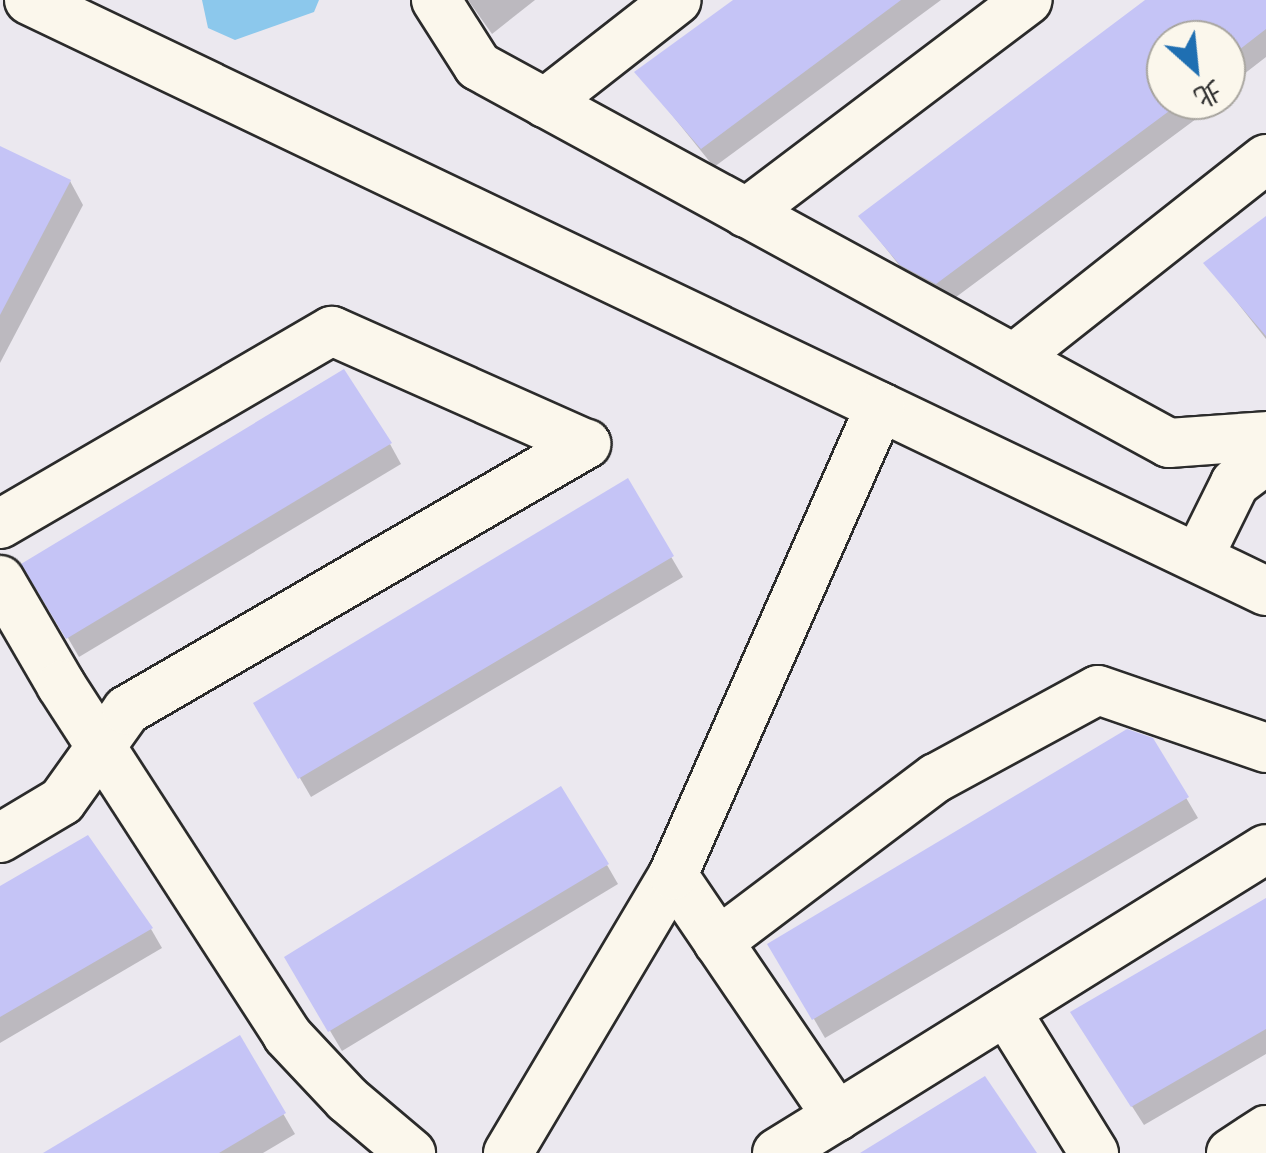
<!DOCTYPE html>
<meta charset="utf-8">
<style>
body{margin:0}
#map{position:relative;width:1266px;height:1153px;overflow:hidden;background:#ebe8ef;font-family:"Shantell Sans","LXGW WenKai TC",sans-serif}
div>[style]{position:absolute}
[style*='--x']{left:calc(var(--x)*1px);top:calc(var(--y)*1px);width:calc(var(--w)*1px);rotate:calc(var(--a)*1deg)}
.water>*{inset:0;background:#8cc8ec}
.shadow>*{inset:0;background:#0003}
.building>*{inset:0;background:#c5c4f6}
.roads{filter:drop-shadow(2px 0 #2b2b2b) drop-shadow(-2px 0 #2b2b2b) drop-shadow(0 2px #2b2b2b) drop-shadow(0 -2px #2b2b2b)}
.minor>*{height:48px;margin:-24px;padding:0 24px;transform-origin:24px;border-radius:24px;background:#fbf7ec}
span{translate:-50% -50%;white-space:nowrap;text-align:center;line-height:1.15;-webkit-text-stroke:9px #fbf7ec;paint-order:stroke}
.north{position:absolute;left:1146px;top:20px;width:100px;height:100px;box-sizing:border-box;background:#fbf7ec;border:2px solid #a8a59f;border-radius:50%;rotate:153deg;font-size:28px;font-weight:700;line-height:40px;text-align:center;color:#2b2b2b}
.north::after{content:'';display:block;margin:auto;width:35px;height:45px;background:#1f6fb2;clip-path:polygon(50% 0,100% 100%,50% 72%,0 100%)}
</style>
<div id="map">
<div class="water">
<div style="clip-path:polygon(202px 0,319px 0,314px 12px,235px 40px,208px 28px)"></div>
</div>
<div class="shadow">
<div style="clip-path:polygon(468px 0,535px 0,492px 34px)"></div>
<div style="clip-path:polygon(738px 0,941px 0,714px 167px,638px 73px)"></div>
<div style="clip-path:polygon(1149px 0,1266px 0,1266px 57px,1226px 88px,1226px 40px,1166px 40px,1166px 100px,1210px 100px,1196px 111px,1200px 116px,948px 303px,914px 284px,861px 217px)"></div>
<div style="clip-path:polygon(0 149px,70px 181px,83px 205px,0 363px)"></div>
<div style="clip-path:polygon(1266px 219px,1266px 339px,1206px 263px)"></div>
<div style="clip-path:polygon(390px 444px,401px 464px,79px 657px,25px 564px)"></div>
<div style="clip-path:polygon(627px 482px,683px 577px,311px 797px,257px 704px)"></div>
<div style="clip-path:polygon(1152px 740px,1198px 818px,825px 1038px,771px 945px)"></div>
<div style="clip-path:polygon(607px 865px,618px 884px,342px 1051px,287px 958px)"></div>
<div style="clip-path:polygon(0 889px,151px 929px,162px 948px,0 1043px)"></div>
<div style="clip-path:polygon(1266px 901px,1266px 1054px,1144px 1125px,1085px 1033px)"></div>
<div style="clip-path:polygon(239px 1038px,295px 1134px,263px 1153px,48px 1153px)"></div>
</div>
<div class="building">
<div style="clip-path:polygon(733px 0,901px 0,701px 149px,634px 72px)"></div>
<div style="clip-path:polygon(1145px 0,1266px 0,1266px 29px,1226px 60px,1226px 40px,1166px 40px,1166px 100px,1184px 100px,936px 284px,900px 265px,858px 216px)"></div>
<div style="clip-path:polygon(0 146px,71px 180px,0 315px)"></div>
<div style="clip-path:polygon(1266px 216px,1266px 336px,1203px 263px)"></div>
<div style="clip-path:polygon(344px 369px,392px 443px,66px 639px,21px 564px)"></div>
<div style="clip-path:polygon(628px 478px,674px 556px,298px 779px,253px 703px)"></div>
<div style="clip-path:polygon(1127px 729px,1153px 738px,1189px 797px,812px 1020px,767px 944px)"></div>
<div style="clip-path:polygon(561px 786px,609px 864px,328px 1032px,284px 957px)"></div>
<div style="clip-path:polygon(88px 835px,153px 928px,0 1017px,0 886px)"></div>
<div style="clip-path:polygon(1266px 898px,1266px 1029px,1131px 1107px,1070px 1012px)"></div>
<div style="clip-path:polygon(240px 1035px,286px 1113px,219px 1153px,43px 1153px)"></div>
<div style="clip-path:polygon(985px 1076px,1037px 1153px,860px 1153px)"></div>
</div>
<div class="roads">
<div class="minor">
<div style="--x:29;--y:0;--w:1371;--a:25.54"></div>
<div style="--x:436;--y:0;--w:78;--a:57.5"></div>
<div style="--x:478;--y:66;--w:787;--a:28.62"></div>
<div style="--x:1169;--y:443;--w:97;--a:-4.1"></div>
<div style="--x:545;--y:103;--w:167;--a:-38"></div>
<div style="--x:746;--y:213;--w:353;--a:-37.1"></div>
<div style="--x:1014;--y:358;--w:321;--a:-38.3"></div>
<div style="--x:0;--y:524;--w:384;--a:-30.2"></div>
<div style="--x:332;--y:331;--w:278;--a:24"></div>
<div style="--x:1198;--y:558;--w:84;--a:-63.7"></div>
<div style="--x:1235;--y:483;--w:39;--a:-37"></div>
<div style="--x:0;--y:580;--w:121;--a:59.8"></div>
<div style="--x:61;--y:685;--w:417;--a:57.1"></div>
<div style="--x:287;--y:1035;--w:88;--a:46.8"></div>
<div style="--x:347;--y:1099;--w:84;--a:40.2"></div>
<div style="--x:0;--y:838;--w:72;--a:-30.8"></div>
<div style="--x:62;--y:801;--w:112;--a:-54.5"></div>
<div style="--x:127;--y:710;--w:531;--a:-30.09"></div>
<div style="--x:673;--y:875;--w:292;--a:55.8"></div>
<div style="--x:837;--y:1116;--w:505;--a:-31.9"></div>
<div style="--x:718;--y:942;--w:273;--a:-37"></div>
<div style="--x:936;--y:778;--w:184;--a:-28.5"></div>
<div style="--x:1098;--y:690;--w:178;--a:19"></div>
<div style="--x:1006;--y:1011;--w:167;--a:58.2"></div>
<div style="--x:508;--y:1153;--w:323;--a:-59.3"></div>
<div style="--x:673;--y:875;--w:512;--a:-66.14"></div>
<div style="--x:777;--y:1153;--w:70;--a:-31.7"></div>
<div style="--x:1231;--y:1153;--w:42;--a:-33.3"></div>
</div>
</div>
<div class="north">北</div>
</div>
